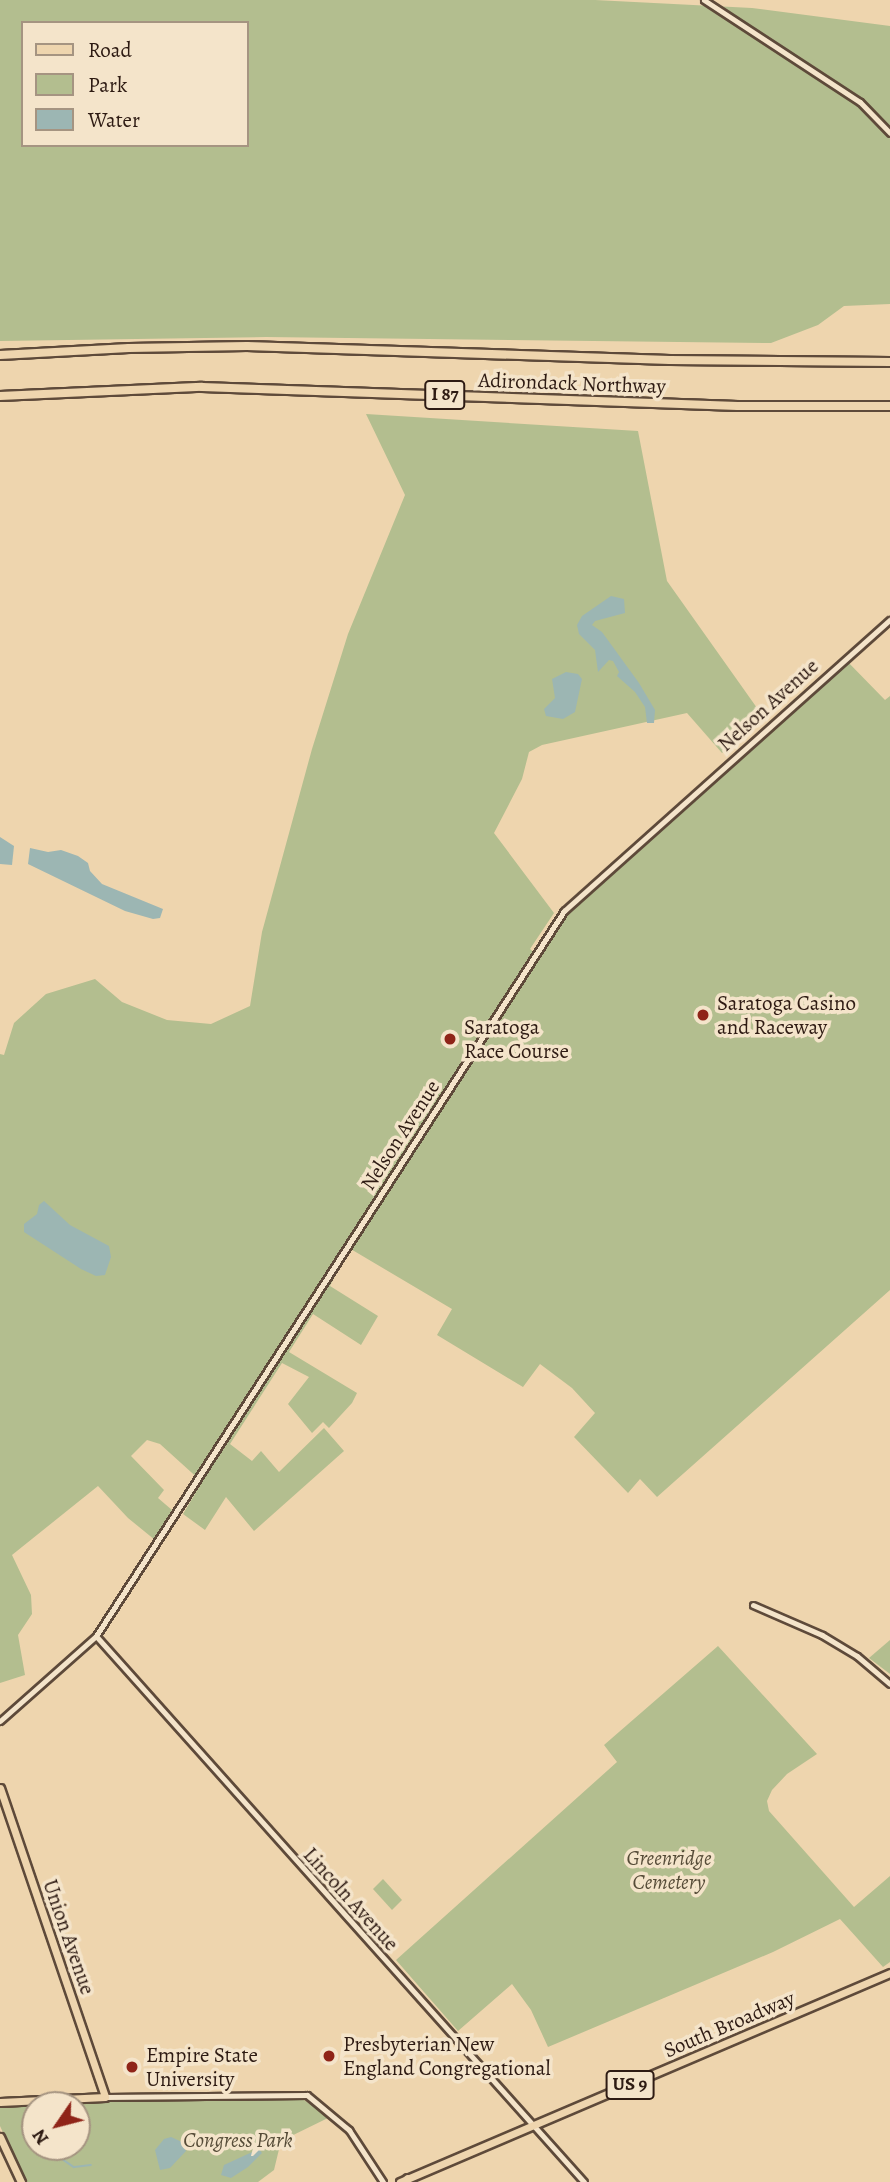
<!DOCTYPE html>
<style>
body{margin:0}
#map{position:relative;width:890px;height:2182px;overflow:hidden;background:#eed5ae;font-family:Alegreya,serif}
div>[style]{position:absolute}
[style*='--x']{left:calc(var(--x)*1px);top:calc(var(--y)*1px);width:calc(var(--w)*1px);rotate:calc(var(--a)*1deg)}
.green>*{inset:0;background:#b3be8f}
.water>*{inset:0;background:#9cb6b3}
.stream>*{height:2px;margin:-1px;padding:0 1px;transform-origin:1px;border-radius:1px;background:#9cb6b3}
.roads{filter:drop-shadow(2px 0 #5e4a3a) drop-shadow(-2px 0 #5e4a3a) drop-shadow(0 2px #5e4a3a) drop-shadow(0 -2px #5e4a3a)}
.minor>*{height:5px;margin:-2.5px;padding:0 2.5px;transform-origin:2.5px;border-radius:2.5px;background:#f4e4ca}
.major>*{height:7px;margin:-3.5px;padding:0 3.5px;transform-origin:3.5px;border-radius:3.5px;background:#eed5ae}
.highway>*{height:8px;margin:-4px;padding:0 4px;transform-origin:4px;border-radius:4px;background:#eed5ae}
.dots>*{width:19px;height:19px;translate:-50% -50%;box-sizing:border-box;border:4px solid #f4e4ca;border-radius:50%}
span{translate:-50% -50%;white-space:nowrap;text-align:center;line-height:1.15;-webkit-text-stroke:7px #f4e4ca;paint-order:stroke}
.shield-label span{padding:2px 5px;background:#f4e4ca;border:2px solid;border-radius:5px;-webkit-text-stroke-width:0}
.shield-label{font-size:19px;color:#2e1b13;font-weight:700}
.street-label{font-size:21px;color:#2e1b13}
.poi-label{font-size:21px;color:#2e1b13}
.left{translate:0 -50%;text-align:left}
.park-label{font-size:21px;color:#564c38;font-style:italic}
.legend{position:absolute;left:21px;top:21px;width:228px;height:126px;box-sizing:border-box;background:#f4e4ca;border:2px solid #a59481;margin:0;padding:9px 12px;list-style:none;font-size:21px;color:#2e1b13}
.legend li{display:flex;align-items:center;gap:14px;height:35px}
.legend b{width:35px;border:2px solid #a59481}
.north{position:absolute;left:21px;top:2091px;width:70px;height:70px;box-sizing:border-box;background:#f4e4ca;border:2px solid #a59481;border-radius:50%;rotate:235deg;font-size:19px;font-weight:700;line-height:28px;text-align:center;color:#2e1b13}
.north::after{content:'';display:block;margin:auto;width:24px;height:32px;background:#8f2418;clip-path:polygon(50% 0,100% 100%,50% 72%,0 100%)}
</style>
<div id="map">
<div class="green">
<div style="clip-path:polygon(evenodd,0 0,595px 0,752px 8px,890px 26px,890px 304px,844px 306px,818px 325px,771px 343px,266px 337px,0 341px,0 0,23px 23px,247px 23px,247px 145px,23px 145px,23px 23px)"></div>
<div style="clip-path:polygon(366px 414px,638px 431px,667px 581px,762px 715px,722px 753px,687px 713px,542px 745px,529px 752px,522px 779px,494px 833px,554px 913px,530px 949px,536px 954px,564px 911px,844px 658px,885px 700px,890px 696px,890px 1290px,657px 1497px,640px 1479px,628px 1493px,574px 1437px,595px 1413px,572px 1388px,540px 1364px,523px 1387px,437px 1335px,452px 1309px,349px 1248px,330px 1286px,378px 1316px,361px 1345px,313px 1314px,289px 1352px,357px 1393px,352px 1403px,329px 1428px,323px 1422px,312px 1433px,288px 1404px,309px 1377px,282px 1363px,230px 1444px,252px 1461px,261px 1451px,279px 1472px,324px 1428px,344px 1451px,254px 1531px,226px 1497px,205px 1530px,183px 1514px,202px 1482px,160px 1444px,147px 1440px,131px 1456px,164px 1490px,158px 1498px,172px 1510px,155px 1540px,128px 1518px,98px 1486px,12px 1555px,31px 1595px,32px 1614px,18px 1635px,25px 1675px,0 1683px,0 1054px,4px 1055px,14px 1023px,46px 994px,95px 979px,122px 1002px,167px 1020px,211px 1024px,250px 1006px,262px 932px,312px 749px,348px 634px,405px 495px)"></div>
<div style="clip-path:polygon(890px 1640px,890px 1674px,869px 1658px)"></div>
<div style="clip-path:polygon(718px 1646px,817px 1754px,787px 1774px,772px 1790px,767px 1801px,769px 1811px,854px 1907px,890px 1876px,890px 1962px,883px 1967px,840px 1919px,773px 1952px,548px 2047px,531px 2010px,512px 1984px,458px 2031px,396px 1960px,617px 1762px,604px 1745px)"></div>
<div style="clip-path:polygon(383px 1879px,402px 1900px,392px 1910px,373px 1889px)"></div>
<div style="clip-path:polygon(evenodd,282px 2097px,304px 2100px,330px 2117px,281px 2141px,274px 2170px,258px 2182px,26px 2182px,0 2126px,0 2108px,6px 2105px,282px 2097px,35px 2105px,77px 2105px,77px 2147px,35px 2147px,35px 2105px)"></div>
</div>
<div class="water">
<div style="clip-path:polygon(611px 596px,624px 599px,625px 613px,595px 621px,592px 625px,602px 632px,639px 683px,655px 710px,654px 723px,647px 723px,645px 707px,635px 692px,617px 676px,619px 672px,613px 661px,609px 660px,598px 672px,595px 650px,579px 634px,577px 625px,582px 616px)"></div>
<div style="clip-path:polygon(566px 672px,578px 674px,582px 679px,575px 712px,563px 719px,546px 716px,544px 709px,555px 698px,552px 679px)"></div>
<div style="clip-path:polygon(0 837px,14px 846px,12px 865px,0 864px)"></div>
<div style="clip-path:polygon(30px 848px,48px 852px,61px 850px,78px 856px,88px 863px,90px 871px,102px 884px,163px 909px,160px 918px,153px 919px,125px 911px,28px 864px)"></div>
<div style="clip-path:polygon(44px 1201px,70px 1225px,109px 1246px,111px 1257px,105px 1275px,96px 1276px,81px 1269px,24px 1232px,24px 1224px,37px 1214px,39px 1205px)"></div>
<div style="clip-path:polygon(171px 2137px,182px 2142px,186px 2151px,170px 2168px,160px 2170px,155px 2150px,164px 2139px)"></div>
<div style="clip-path:polygon(259px 2149px,262px 2153px,248px 2167px,231px 2178px,221px 2175px,224px 2165px)"></div>
</div>
<div class="stream">
<div style="--x:28;--y:2138;--w:8;--a:23"></div>
<div style="--x:45;--y:2147;--w:35;--a:35"></div>
<div style="--x:74;--y:2167;--w:17;--a:-7"></div>
</div>
<div class="roads">
<div class="minor">
<div style="--x:704;--y:0;--w:186;--a:33.2"></div>
<div style="--x:860;--y:102;--w:43;--a:45.9"></div>
<div style="--x:753;--y:1605;--w:75;--a:23.5"></div>
<div style="--x:822;--y:1635;--w:41;--a:31"></div>
<div style="--x:857;--y:1656;--w:43;--a:40.3"></div>
<div style="--x:96;--y:1636;--w:732;--a:48.21"></div>
<div style="--x:0;--y:1721;--w:128;--a:-41.5"></div>
<div style="--x:96;--y:1636;--w:863;--a:-57.16"></div>
<div style="--x:564;--y:911;--w:437;--a:-41.8"></div>
<div style="--x:105;--y:2097;--w:202;--a:-0.6"></div>
<div style="--x:307;--y:2095;--w:55;--a:39.8"></div>
<div style="--x:349;--y:2130;--w:62;--a:56.8"></div>
</div>
<div class="major">
<div style="--x:0;--y:1788;--w:326;--a:71.2"></div>
<div style="--x:105;--y:2097;--w:105;--a:177.3"></div>
<div style="--x:0;--y:2137;--w:50;--a:65"></div>
<div style="--x:400;--y:2182;--w:533;--a:-23.1"></div>
</div>
<div class="highway">
<div style="--x:0;--y:355;--w:129;--a:-3.1"></div>
<div style="--x:129;--y:348;--w:118;--a:-1"></div>
<div style="--x:247;--y:346;--w:423;--a:1.9"></div>
<div style="--x:670;--y:360;--w:220;--a:0.5"></div>
<div style="--x:0;--y:396;--w:202;--a:-2.6"></div>
<div style="--x:202;--y:387;--w:536;--a:2.03"></div>
<div style="--x:738;--y:406;--w:152;--a:0"></div>
<div style="--x:405;--y:2182;--w:4;--a:-45"></div>
</div>
</div>
<div class="dots">
<div style="left:703px;top:1015px;background:#8f2418"></div>
<div style="left:450px;top:1039px;background:#8f2418"></div>
<div style="left:329px;top:2056px;background:#8f2418"></div>
<div style="left:132px;top:2067px;background:#8f2418"></div>
</div>
<div class="shield-label">
<span style="left:445px;top:395px">I 87</span>
<span style="left:630px;top:2085px">US 9</span>
</div>
<div class="street-label">
<span style="left:572px;top:383px;rotate:2deg">Adirondack Northway</span>
<span style="left:768px;top:705px;rotate:-42deg">Nelson Avenue</span>
<span style="left:400px;top:1135px;rotate:-57deg">Nelson Avenue</span>
<span style="left:351px;top:1899px;rotate:48deg">Lincoln Avenue</span>
<span style="left:69px;top:1937px;rotate:71deg">Union Avenue</span>
<span style="left:729px;top:2024px;rotate:-23deg">South Broadway</span>
</div>
<div class="poi-label">
<span class="left" style="left:717px;top:1015px">Saratoga Casino<br>and Raceway</span>
<span class="left" style="left:464px;top:1039px">Saratoga<br>Race Course</span>
<span class="left" style="left:343px;top:2056px">Presbyterian New<br>England Congregational</span>
<span class="left" style="left:146px;top:2067px">Empire State<br>University</span>
</div>
<div class="park-label">
<span style="left:669px;top:1870px">Greenridge<br>Cemetery</span>
<span style="left:238px;top:2140px">Congress Park</span>
</div>
<ul class="legend">
<li><b style="height:9px;background:#eed5ae"></b>Road</li>
<li><b style="height:19px;background:#b3be8f"></b>Park</li>
<li><b style="height:19px;background:#9cb6b3"></b>Water</li>
</ul>
<div class="north">N</div>
</div>
